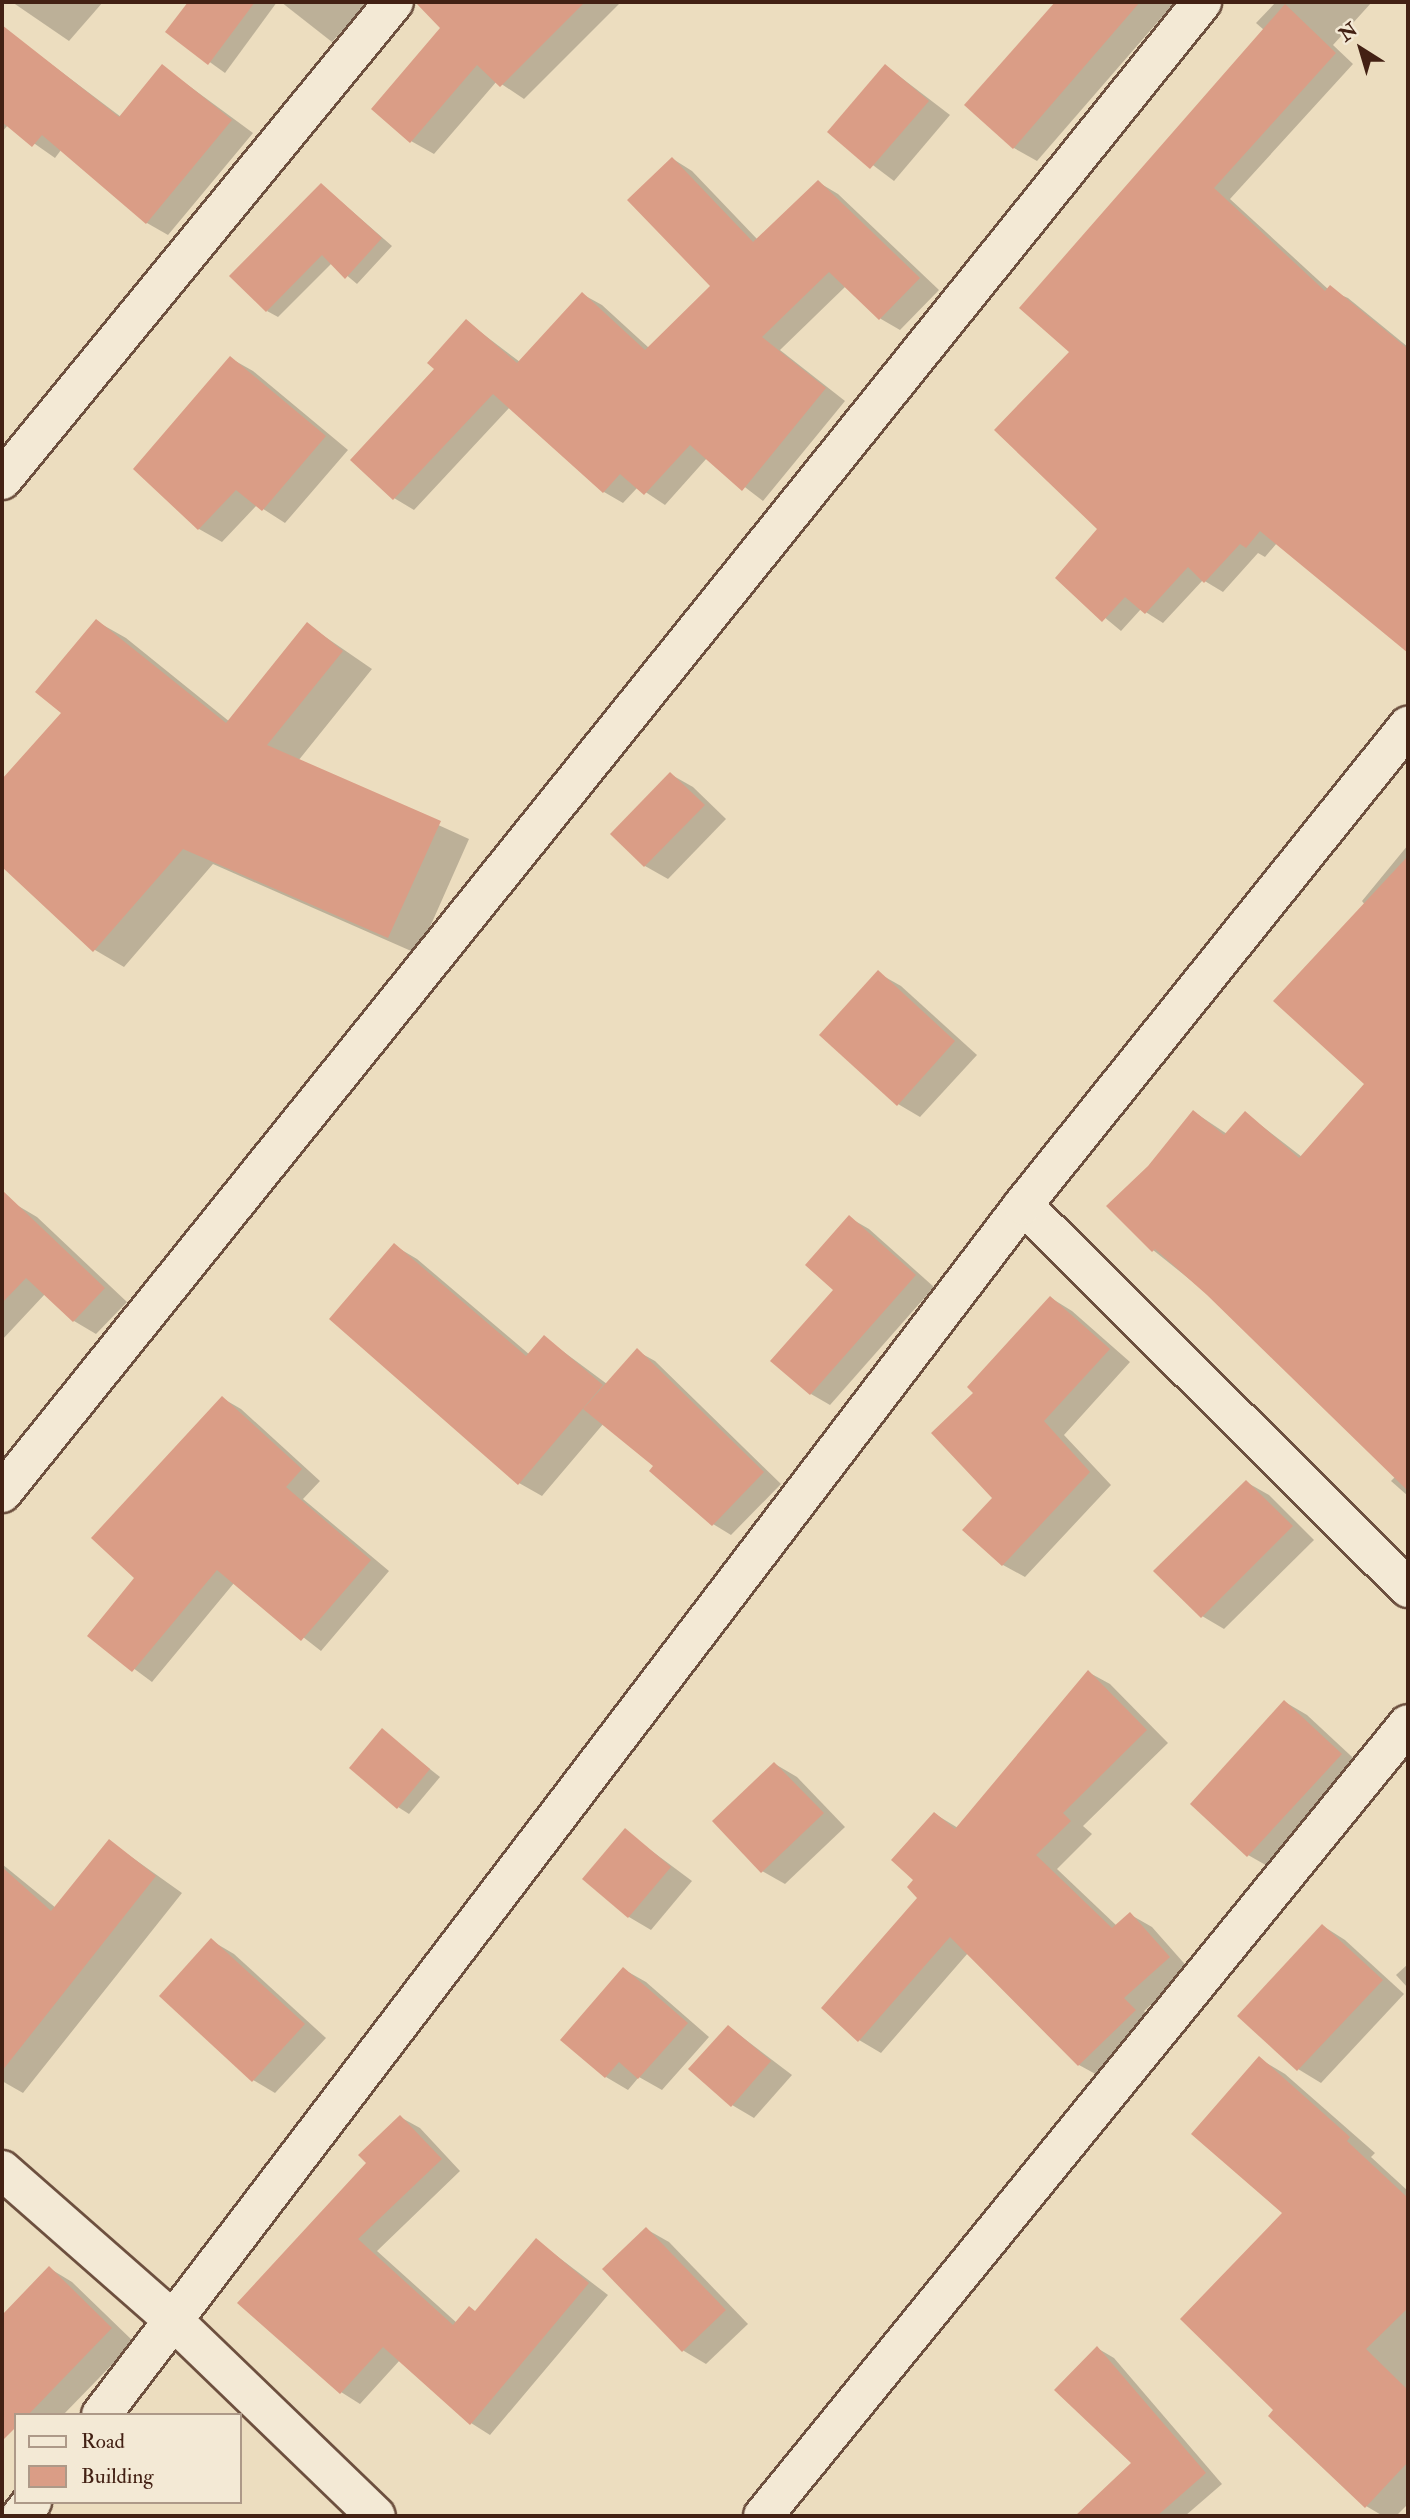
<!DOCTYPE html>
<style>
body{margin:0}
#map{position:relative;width:1410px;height:2518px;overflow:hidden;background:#ecddbf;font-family:"IM FELL Double Pica",serif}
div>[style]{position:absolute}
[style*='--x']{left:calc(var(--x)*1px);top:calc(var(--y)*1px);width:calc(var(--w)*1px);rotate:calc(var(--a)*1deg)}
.shadow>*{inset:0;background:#0003}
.building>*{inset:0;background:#da9d86}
.roads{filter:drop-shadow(2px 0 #6d503f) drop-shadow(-2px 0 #6d503f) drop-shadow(0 2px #6d503f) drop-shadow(0 -2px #6d503f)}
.minor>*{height:38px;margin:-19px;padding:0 19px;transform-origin:19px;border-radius:19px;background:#f3e9d5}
span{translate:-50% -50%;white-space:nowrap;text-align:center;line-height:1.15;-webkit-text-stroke:5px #f3e9d5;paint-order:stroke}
.frame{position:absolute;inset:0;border:4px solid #432114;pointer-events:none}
.legend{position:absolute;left:14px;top:2413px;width:228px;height:91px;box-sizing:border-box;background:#f3e9d5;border:2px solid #ad9988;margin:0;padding:9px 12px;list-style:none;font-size:21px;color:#432114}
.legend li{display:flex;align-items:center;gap:14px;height:35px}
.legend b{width:35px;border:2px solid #ad9988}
.north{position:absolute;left:1326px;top:14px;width:70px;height:70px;-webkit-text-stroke:5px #f3e9d5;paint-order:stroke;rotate:323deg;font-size:19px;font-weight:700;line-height:28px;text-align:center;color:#432114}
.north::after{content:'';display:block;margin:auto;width:24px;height:32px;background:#432114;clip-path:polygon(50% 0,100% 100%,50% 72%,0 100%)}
</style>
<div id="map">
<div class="shadow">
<div style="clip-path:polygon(12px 2px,103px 2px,69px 41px)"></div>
<div style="clip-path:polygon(193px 2px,277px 2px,225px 73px,168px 32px)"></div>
<div style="clip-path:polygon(281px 2px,369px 2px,332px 42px)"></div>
<div style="clip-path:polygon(456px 2px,621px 2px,524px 99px,497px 81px,434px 154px,411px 141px,442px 28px,437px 22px)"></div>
<div style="clip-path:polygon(1056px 2px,1175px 2px,1037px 161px,1014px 148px,966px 105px)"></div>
<div style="clip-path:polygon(1276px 2px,1372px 2px,1333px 45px,1353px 64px,1230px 199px,1329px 290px,1348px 298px,1408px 347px,1408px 379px,1362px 434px,1408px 473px,1408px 651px,1277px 543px,1265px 557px,1258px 553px,1223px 592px,1203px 580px,1163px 623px,1141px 609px,1121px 631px,1057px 578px,1099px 529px,1071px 352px,1264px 30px,1256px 23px)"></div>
<div style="clip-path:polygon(2px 27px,121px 117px,162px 66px,253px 133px,168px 235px,147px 223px,61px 150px,55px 158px,8px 125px,2px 132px)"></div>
<div style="clip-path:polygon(886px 66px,950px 115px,894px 181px,829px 132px)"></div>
<div style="clip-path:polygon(673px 159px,692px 171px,758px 240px,818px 182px,838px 194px,939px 290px,900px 330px,881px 319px,846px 286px,780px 350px,845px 401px,763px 501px,707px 458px,665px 505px,638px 487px,623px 503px,604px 492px,510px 407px,414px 510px,394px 498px,436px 369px,466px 321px,520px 362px,582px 294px,602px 305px,649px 348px,712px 286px)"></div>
<div style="clip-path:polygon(322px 185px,392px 246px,357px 284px,332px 263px,278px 317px,267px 311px)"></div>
<div style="clip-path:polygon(230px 358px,253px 371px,348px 450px,285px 523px,257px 505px,222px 542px,199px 529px,136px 469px)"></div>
<div style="clip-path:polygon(96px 621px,126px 638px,230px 722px,308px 625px,372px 669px,298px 761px,469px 839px,418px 954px,213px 864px,124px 967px,95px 950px,2px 865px,2px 781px,64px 713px)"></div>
<div style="clip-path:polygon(670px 774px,693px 787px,726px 819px,668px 879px,645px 866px,612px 834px)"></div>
<div style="clip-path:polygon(1408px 845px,1408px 1496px,1391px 1481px,1395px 1477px,1208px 1294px,1153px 1250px,1149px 1167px,1194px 1112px,1227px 1134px,1245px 1113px,1302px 1157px,1367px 1084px,1365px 905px,1362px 901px)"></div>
<div style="clip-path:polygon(878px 973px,901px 986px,977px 1055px,920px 1117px,898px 1104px)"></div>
<div style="clip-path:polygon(15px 1204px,37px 1217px,127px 1302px,96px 1334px,74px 1321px,45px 1294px,2px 1340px,2px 1218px)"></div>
<div style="clip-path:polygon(850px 1218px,869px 1229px,934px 1287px,830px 1405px,811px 1394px)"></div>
<div style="clip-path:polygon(395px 1246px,417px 1259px,530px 1355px,545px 1338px,607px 1384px,637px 1351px,655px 1361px,781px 1484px,731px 1535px,713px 1524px,656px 1466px,604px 1423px,542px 1496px,519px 1483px)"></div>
<div style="clip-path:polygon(1051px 1298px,1072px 1311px,1130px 1362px,1064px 1435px,1111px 1485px,1025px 1577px,1003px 1565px,976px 1393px)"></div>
<div style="clip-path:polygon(222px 1398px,241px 1409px,320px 1481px,303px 1499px,389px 1571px,321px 1651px,234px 1583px,152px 1682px,90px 1636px,136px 1578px)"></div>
<div style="clip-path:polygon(1246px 1482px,1269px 1495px,1314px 1540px,1224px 1629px,1202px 1616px)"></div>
<div style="clip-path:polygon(1088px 1672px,1110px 1684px,1168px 1743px,1083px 1826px,1092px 1834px,1057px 1869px,1117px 1926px,1131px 1915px,1152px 1927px,1190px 1970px,1144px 2011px,1156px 2023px,1101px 2077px,1079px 2065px,968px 1953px,881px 2053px,859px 2040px,920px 1898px,915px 1880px,935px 1814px,958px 1828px)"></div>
<div style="clip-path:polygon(1285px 1702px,1307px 1715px,1364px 1768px,1271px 1868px,1248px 1855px)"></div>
<div style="clip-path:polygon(382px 1731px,440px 1777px,409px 1814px,398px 1807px)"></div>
<div style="clip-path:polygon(775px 1764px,797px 1777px,845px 1827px,785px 1884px,762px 1871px)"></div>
<div style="clip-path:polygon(625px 1831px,692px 1881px,651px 1930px,629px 1917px)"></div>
<div style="clip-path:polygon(109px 1841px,182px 1893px,23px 2093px,2px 2081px,2px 1864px,56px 1908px)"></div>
<div style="clip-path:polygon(1323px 1926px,1345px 1940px,1404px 1994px,1321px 2083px,1298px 2069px)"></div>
<div style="clip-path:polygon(212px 1941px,234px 1954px,326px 2038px,275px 2093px,253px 2080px)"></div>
<div style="clip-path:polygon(1408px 1964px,1408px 1988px,1396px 1975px)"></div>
<div style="clip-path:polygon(623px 1969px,646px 1982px,709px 2037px,662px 2090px,639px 2077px,628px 2090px,606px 2077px)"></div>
<div style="clip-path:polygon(729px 2027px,792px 2075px,754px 2118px,732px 2105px)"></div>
<div style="clip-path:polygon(1260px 2059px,1285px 2074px,1375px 2153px,1371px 2157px,1408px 2191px,1408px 2504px,1396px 2516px,1383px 2516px,1366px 2506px,1276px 2410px,1285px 2213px)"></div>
<div style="clip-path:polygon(400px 2117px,420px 2128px,460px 2171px,377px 2251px,457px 2323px,477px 2312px,536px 2240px,608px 2295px,490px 2435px,471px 2423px,400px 2360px,360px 2404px,341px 2392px,240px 2303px,368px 2163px)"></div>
<div style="clip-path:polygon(646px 2229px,669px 2242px,748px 2324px,706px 2364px,684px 2351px,605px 2269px)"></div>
<div style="clip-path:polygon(49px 2268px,72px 2282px,134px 2342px,63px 2415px,22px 2415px,2px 2395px,2px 2357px,28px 2331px)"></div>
<div style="clip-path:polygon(1097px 2348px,1114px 2358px,1222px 2484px,1185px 2516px,1077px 2516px,1133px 2463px)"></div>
</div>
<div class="building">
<div style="clip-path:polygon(188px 2px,255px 2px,208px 65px,165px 32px)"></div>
<div style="clip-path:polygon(415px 2px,585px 2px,500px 87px,477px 65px,410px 143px,371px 109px,440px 28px)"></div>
<div style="clip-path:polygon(1055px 2px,1140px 2px,1013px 149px,964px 105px)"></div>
<div style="clip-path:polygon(1285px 4px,1336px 53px,1214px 188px,1325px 291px,1330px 285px,1408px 349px,1408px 653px,1260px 531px,1246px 548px,1240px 544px,1204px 583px,1188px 567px,1145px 614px,1125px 597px,1102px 622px,1055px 578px,1097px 529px,994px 430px,1069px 352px,1019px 308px)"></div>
<div style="clip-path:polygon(2px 25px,119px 117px,162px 64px,232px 120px,146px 224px,42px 135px,32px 147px,2px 122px)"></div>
<div style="clip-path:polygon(885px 64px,929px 101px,870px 169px,827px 132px)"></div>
<div style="clip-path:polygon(672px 157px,753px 242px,818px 180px,920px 278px,879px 320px,829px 272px,762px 337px,826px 388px,742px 491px,690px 445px,644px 495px,620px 474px,603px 493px,493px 394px,393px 500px,350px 460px,434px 369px,427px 363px,466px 319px,517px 363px,582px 292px,645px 350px,710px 286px,627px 200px)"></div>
<div style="clip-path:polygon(321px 183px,382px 238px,345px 279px,322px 255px,266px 312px,229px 276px)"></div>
<div style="clip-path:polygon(230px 356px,326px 436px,262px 511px,236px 490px,198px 530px,133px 469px)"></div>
<div style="clip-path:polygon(96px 619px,226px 723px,307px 622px,343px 651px,267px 745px,441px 821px,388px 938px,183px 849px,93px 952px,2px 867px,2px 779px,61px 713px,35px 692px)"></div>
<div style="clip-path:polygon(670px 772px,705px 805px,644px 867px,610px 834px)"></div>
<div style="clip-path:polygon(1408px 856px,1408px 1491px,1207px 1295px,1155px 1249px,1152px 1252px,1106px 1206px,1148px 1166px,1193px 1110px,1224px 1135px,1245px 1111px,1299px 1158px,1364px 1084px,1273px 1001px)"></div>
<div style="clip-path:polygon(878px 970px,955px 1041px,897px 1106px,819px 1035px)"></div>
<div style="clip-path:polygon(2px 1190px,105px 1288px,73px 1322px,26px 1278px,2px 1303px)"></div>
<div style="clip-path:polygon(849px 1215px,916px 1275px,810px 1395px,770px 1361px,833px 1290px,805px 1265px)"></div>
<div style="clip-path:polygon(394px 1243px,526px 1356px,544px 1335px,603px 1385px,518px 1485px,329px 1319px)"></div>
<div style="clip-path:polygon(1050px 1296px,1110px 1349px,1044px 1421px,1090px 1472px,1002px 1566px,962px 1530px,992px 1498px,931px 1433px,973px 1393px,967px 1387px)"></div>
<div style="clip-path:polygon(637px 1348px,764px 1472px,712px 1526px,649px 1471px,653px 1466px,583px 1409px)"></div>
<div style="clip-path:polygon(222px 1396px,302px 1469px,286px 1487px,371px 1560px,301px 1641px,217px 1570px,132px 1672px,87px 1636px,134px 1578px,91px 1538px)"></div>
<div style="clip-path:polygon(1246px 1480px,1293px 1526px,1201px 1618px,1153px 1571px)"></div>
<div style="clip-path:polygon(1088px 1670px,1147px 1730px,1063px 1813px,1071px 1821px,1036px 1855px,1112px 1928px,1130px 1912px,1170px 1957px,1124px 1998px,1136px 2010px,1078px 2066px,950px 1937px,858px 2042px,821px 2008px,917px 1898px,907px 1887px,913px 1880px,891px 1860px,934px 1812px,955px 1829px)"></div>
<div style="clip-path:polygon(1284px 1700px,1342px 1754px,1247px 1857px,1190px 1804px)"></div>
<div style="clip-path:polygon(382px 1728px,430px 1769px,397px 1809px,349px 1768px)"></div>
<div style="clip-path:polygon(774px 1762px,824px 1813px,761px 1873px,712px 1821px)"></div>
<div style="clip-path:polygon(625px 1828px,671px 1867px,628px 1918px,582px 1879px)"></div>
<div style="clip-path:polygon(109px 1839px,156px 1876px,2px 2071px,2px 1867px,51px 1911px)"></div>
<div style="clip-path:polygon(1322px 1924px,1383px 1980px,1297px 2071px,1237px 2016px)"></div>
<div style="clip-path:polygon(211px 1938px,305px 2024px,252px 2082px,159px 1996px)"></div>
<div style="clip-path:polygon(623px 1967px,688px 2023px,638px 2079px,619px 2062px,605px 2078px,560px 2040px)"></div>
<div style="clip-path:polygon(728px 2025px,771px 2061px,731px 2107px,688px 2069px)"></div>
<div style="clip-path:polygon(1259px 2056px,1350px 2137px,1347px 2141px,1408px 2198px,1408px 2308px,1366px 2349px,1408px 2390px,1408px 2462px,1365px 2508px,1268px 2416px,1273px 2410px,1180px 2319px,1282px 2213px,1191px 2134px)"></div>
<div style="clip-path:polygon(400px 2115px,442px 2159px,358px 2239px,453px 2325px,469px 2306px,475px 2311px,536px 2238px,589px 2283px,470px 2425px,383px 2347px,340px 2394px,237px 2303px,366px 2163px,358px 2155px)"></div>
<div style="clip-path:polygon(646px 2227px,726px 2310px,682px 2352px,602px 2269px)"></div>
<div style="clip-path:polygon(49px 2266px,112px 2328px,28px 2415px,16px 2415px,16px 2427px,2px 2441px,2px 2315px)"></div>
<div style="clip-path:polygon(1097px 2346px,1206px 2473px,1157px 2516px,1075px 2516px,1131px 2463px,1054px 2390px)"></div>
</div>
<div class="roads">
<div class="minor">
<div style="--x:2;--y:480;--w:618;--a:-50.65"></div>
<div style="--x:1023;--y:1205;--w:543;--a:44.85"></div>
<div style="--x:2;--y:1493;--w:1914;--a:-51.17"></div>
<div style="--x:2;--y:2170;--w:230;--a:41.3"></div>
<div style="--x:175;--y:2322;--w:279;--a:44"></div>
<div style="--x:101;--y:2415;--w:1521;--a:-52.69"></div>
<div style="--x:1023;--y:1205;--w:615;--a:-51.21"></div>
<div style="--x:21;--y:2516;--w:18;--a:-52"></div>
<div style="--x:763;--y:2516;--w:1021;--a:-50.84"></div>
</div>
</div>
<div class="frame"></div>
<ul class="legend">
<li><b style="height:9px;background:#f3e9d5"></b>Road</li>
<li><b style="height:19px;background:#da9d86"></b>Building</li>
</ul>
<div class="north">N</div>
</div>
